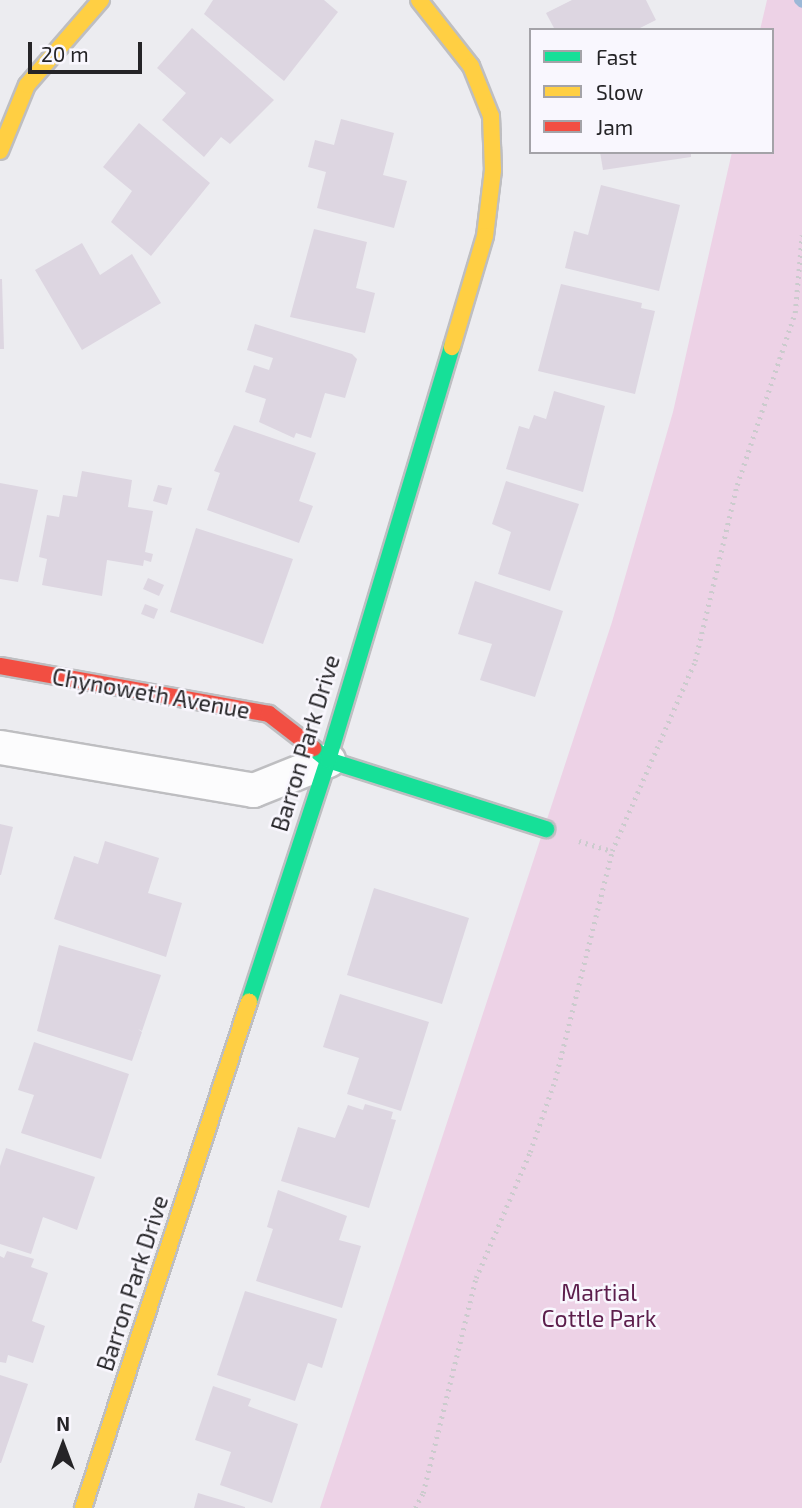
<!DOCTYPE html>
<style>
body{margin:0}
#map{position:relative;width:802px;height:1508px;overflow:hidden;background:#ececf0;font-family:"Exo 2",sans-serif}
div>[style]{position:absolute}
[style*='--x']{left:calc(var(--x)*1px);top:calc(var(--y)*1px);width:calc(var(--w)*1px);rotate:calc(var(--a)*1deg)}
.green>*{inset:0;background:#edd2e6}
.stream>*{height:10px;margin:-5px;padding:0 5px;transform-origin:5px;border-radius:5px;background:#9cb8d7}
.building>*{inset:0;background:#ddd6e1}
.path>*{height:4.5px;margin-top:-2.25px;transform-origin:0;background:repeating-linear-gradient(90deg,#cbcbcd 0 2px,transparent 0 7px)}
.roads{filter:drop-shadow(2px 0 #bebec1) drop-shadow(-2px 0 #bebec1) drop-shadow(0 2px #bebec1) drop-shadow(0 -2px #bebec1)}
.street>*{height:33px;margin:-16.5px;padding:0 16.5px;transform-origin:16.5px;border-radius:16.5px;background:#fcfcfd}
.fast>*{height:16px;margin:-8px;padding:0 8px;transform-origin:8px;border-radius:8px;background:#16e098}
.slow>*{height:16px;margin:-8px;padding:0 8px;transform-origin:8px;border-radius:8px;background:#ffcf43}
.jam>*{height:16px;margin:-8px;padding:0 8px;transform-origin:8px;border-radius:8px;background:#f24e42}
span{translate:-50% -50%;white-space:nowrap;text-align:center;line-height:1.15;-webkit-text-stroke:5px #f9f7fe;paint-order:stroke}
.street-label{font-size:23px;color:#252427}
.park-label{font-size:23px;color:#5c1e4c}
.legend{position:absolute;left:529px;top:28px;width:245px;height:126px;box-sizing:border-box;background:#f9f7fe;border:2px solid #a4a3a8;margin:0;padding:9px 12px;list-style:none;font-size:21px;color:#252427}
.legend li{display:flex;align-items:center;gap:14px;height:35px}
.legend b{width:35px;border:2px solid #a4a3a8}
.north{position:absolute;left:28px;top:1410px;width:70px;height:70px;-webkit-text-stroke:5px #f9f7fe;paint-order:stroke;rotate:0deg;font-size:19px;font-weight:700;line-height:28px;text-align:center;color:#252427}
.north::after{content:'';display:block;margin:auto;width:24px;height:32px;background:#252427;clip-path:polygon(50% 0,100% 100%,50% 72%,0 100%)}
.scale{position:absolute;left:28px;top:42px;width:114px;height:32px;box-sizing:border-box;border:4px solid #252427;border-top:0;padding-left:9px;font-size:21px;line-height:24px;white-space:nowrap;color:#252427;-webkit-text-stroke:5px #f9f7fe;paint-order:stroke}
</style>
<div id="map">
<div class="green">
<div style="clip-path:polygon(767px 0,802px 0,802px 1508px,320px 1508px,612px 622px,673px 412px,732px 152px,772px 152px,772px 30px,760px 30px)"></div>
</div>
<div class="stream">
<div style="--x:799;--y:0;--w:4;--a:45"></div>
</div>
<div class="building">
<div style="clip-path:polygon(213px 0,324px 0,338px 12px,284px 81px,204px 14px)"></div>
<div style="clip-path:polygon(572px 0,646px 0,656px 20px,636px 30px,555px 30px,546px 13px)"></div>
<div style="clip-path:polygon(192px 28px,274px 100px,230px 144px,221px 137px,204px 157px,162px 120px,186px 93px,157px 68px)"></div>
<div style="clip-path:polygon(341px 119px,394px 133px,383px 175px,407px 181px,394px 228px,317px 208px,326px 172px,308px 167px,315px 140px,334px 145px)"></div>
<div style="clip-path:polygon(139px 123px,210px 183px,151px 256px,111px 222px,132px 191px,103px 167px)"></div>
<div style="clip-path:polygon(600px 152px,691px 152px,691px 157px,603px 170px)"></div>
<div style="clip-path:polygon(601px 185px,680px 205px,659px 291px,565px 268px,574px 231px,588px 235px)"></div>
<div style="clip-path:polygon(314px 229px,367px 242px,356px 288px,375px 293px,365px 333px,290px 317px)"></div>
<div style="clip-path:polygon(82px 243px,100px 275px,132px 254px,161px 303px,82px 350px,35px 270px)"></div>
<div style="clip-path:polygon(0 279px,2px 279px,4px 349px,0 349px)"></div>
<div style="clip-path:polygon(561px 284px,642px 303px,641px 308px,655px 311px,635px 394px,538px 371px)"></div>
<div style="clip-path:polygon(255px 324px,352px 354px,357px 359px,345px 398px,325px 393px,311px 438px,296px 433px,294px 438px,259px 422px,266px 399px,245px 392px,254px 365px,269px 370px,273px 358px,247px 350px)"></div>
<div style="clip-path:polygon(554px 391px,605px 406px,583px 492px,506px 469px,519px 426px,529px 429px,534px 415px,546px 419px)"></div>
<div style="clip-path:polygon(234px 425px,316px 453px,299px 501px,313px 506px,299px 543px,207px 510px,220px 473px,214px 471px)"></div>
<div style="clip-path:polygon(82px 471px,132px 480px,128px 507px,153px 511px,145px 552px,153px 554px,151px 562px,144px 560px,143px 566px,107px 560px,102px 596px,42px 585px,47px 559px,39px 557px,47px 515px,59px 517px,63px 495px,77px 497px)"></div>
<div style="clip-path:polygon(506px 481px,579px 504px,550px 591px,498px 574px,511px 532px,492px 524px)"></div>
<div style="clip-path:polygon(0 483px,38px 490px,18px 582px,0 579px)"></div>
<div style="clip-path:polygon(158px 485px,172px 488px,167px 505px,153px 501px)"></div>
<div style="clip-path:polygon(196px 528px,293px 559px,263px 644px,170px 612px)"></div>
<div style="clip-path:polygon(148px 578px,164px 585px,159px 596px,143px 589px)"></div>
<div style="clip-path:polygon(475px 581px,563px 611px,535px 697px,480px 680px,492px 644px,458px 634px)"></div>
<div style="clip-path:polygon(145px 604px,158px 609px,154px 619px,141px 614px)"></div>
<div style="clip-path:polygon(0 824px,13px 827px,1px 875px,0 875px)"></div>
<div style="clip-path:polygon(105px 841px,159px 858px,148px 893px,182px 903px,166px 957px,54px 919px,74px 856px,98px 864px)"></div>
<div style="clip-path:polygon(374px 888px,469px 918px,442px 1004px,347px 975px)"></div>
<div style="clip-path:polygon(59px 945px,161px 975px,142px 1031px,138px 1029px,142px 1032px,132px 1061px,37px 1031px)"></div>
<div style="clip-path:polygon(340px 994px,429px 1022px,401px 1111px,347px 1094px,359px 1058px,323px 1047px)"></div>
<div style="clip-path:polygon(34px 1042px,129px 1074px,101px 1159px,21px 1133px,34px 1095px,18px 1090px)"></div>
<div style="clip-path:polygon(365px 1104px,393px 1112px,391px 1119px,396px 1120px,369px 1208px,281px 1181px,298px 1127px,335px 1138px,348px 1105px,363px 1110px)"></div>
<div style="clip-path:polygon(6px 1148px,95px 1177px,77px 1230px,43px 1217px,31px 1254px,0 1244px,0 1166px)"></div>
<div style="clip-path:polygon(278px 1190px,347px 1216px,339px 1240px,361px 1246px,342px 1308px,256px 1281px,273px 1229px,267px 1227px)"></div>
<div style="clip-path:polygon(7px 1251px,34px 1259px,31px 1267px,48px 1273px,32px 1321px,45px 1326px,33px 1363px,8px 1355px,6px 1363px,0 1362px,0 1256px,4px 1258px)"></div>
<div style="clip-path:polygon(245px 1291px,337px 1319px,322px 1368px,308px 1363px,295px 1401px,217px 1375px)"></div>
<div style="clip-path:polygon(0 1375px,28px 1384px,1px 1463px,0 1463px)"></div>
<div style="clip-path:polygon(213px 1386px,251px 1399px,248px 1406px,298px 1424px,272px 1503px,220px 1485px,231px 1452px,195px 1440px)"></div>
<div style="clip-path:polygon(198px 1493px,245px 1507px,245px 1508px,194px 1508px)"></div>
</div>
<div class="path">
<div style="--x:579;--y:841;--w:34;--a:17"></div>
<div style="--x:415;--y:1508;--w:17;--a:-62"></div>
<div style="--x:423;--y:1493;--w:221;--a:-76.2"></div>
<div style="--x:476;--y:1278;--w:137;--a:-66.8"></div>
<div style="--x:530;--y:1152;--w:76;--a:-70.9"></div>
<div style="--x:555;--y:1080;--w:236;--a:-76"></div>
<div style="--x:612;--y:851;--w:207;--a:-66.4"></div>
<div style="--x:695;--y:661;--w:181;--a:-76.6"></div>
<div style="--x:737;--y:485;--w:182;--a:-71.4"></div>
<div style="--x:795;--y:313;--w:78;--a:-84.9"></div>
</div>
<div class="roads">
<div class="street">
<div style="--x:0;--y:747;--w:257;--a:9.6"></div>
<div style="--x:253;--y:790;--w:81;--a:-21.8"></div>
</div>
<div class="fast">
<div style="--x:313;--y:748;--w:19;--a:39"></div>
<div style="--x:328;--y:760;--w:229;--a:17.6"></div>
<div style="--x:249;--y:1002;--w:255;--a:-71.9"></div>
<div style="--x:328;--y:760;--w:431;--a:-73.3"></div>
</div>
<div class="slow">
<div style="--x:419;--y:0;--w:84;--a:51.8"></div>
<div style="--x:471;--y:66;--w:54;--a:68.2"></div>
<div style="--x:491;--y:116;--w:54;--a:87.9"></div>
<div style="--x:493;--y:170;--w:66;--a:96.9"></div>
<div style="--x:485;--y:236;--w:116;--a:106.6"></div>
<div style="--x:0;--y:151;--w:71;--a:-67.8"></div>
<div style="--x:27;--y:85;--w:113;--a:-49"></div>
<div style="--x:83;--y:1508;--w:533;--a:-71.84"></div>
</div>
<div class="jam">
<div style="--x:0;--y:666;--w:273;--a:10.1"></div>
<div style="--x:269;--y:714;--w:56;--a:37.7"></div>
</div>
</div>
<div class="street-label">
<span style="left:151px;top:693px;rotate:10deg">Chynoweth Avenue</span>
<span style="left:305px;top:743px;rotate:-73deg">Barron Park Drive</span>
<span style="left:132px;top:1283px;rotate:-72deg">Barron Park Drive</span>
</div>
<div class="park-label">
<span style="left:599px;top:1305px">Martial<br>Cottle Park</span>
</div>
<ul class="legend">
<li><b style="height:9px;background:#16e098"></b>Fast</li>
<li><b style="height:9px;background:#ffcf43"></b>Slow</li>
<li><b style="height:9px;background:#f24e42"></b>Jam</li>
</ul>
<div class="north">N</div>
<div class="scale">20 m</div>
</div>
